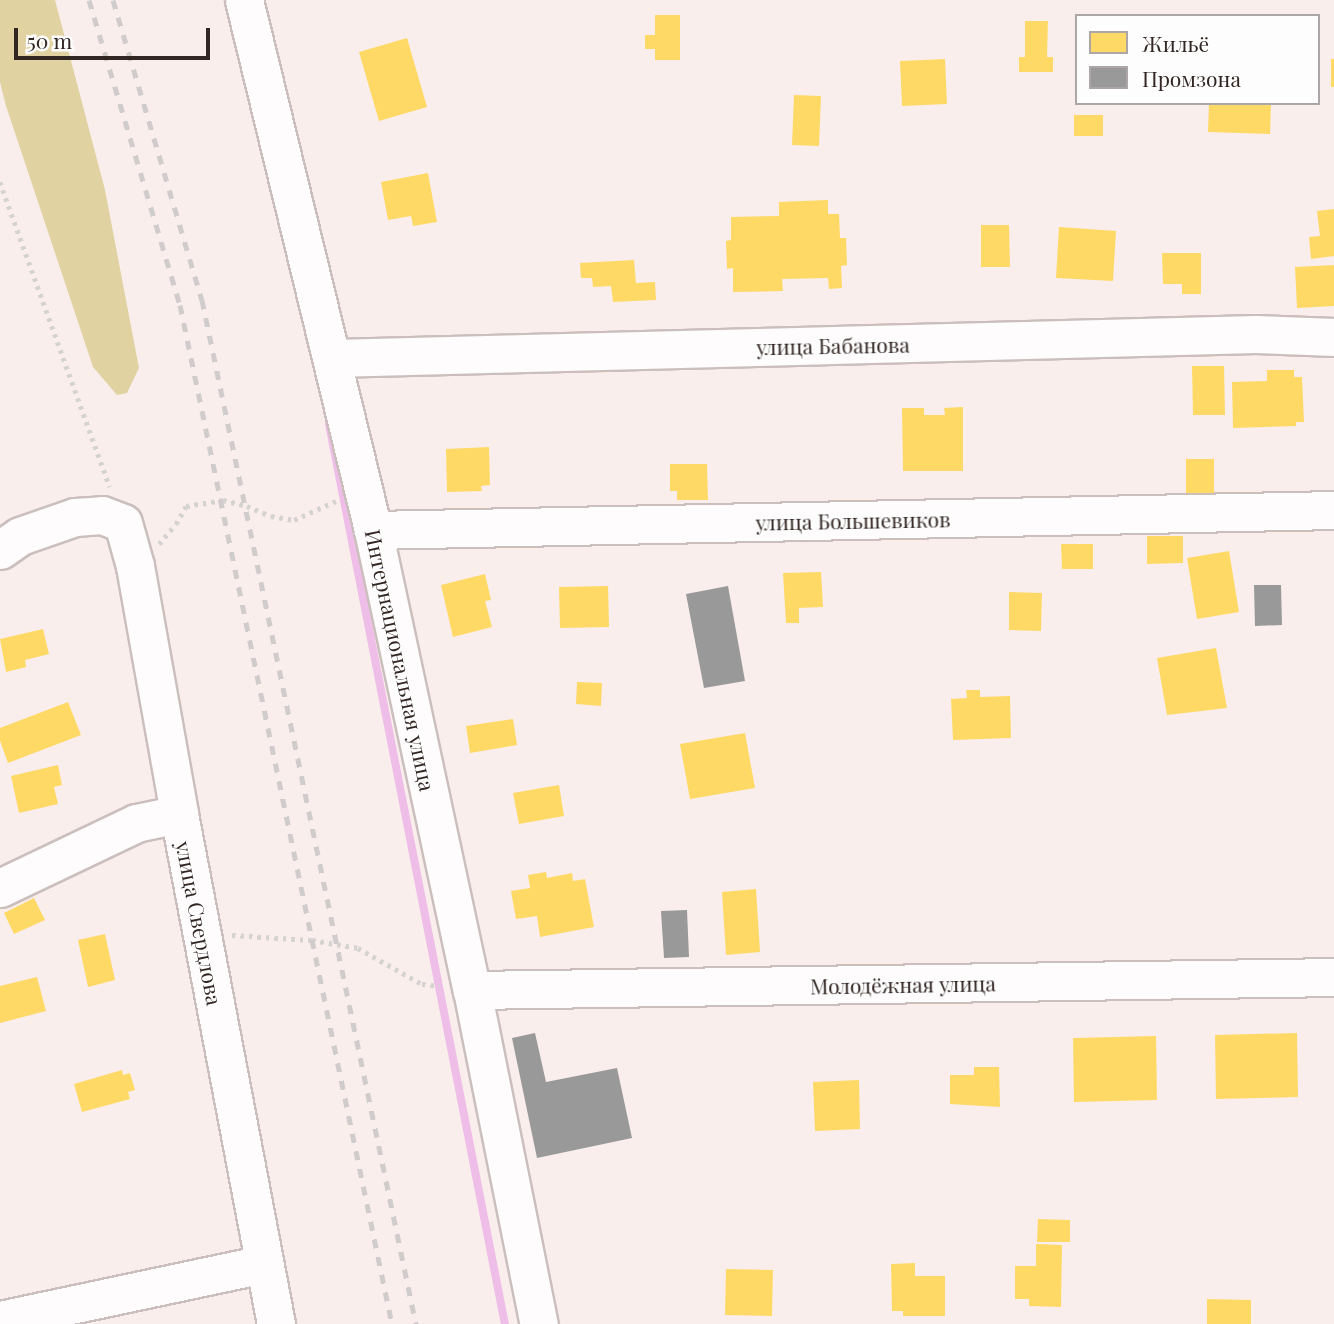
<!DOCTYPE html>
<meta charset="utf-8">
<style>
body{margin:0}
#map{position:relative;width:1334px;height:1324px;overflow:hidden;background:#f9eeec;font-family:"Playfair Display",serif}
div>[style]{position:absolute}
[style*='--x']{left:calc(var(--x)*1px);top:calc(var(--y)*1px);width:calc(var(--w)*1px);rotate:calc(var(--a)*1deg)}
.forest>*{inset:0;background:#e0d2a1}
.homes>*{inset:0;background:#ffd966}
.industry>*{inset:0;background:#999}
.stream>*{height:8px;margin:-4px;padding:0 4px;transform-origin:4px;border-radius:4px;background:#efbee8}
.path>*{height:4.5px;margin-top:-2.25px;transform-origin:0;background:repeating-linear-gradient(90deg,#d5d2d2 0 3.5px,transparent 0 8.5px)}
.roads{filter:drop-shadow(2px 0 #cabfbc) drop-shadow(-2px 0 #cabfbc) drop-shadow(0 2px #cabfbc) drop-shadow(0 -2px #cabfbc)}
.minor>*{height:37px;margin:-18.5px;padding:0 18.5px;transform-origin:18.5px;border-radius:18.5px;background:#fefcfc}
.rail>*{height:5px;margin-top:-2.5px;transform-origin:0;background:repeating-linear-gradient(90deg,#cfcccb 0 9px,transparent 0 18px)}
span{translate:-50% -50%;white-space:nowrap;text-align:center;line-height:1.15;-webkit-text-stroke:7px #fdfdfd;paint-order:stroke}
.street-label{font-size:21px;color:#322623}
.legend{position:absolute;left:1075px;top:14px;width:245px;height:91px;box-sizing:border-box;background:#fdfdfd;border:2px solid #aca7a6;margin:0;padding:9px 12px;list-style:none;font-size:21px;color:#322623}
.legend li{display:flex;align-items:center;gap:14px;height:35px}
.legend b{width:35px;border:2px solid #aca7a6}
.scale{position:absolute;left:14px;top:28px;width:196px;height:32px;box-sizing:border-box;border:4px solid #322623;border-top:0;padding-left:9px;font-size:21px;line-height:24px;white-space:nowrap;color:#322623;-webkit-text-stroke:5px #fdfdfd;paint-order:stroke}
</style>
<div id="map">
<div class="forest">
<div style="clip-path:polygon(0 0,55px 0,105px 190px,139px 368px,127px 393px,117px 395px,93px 367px,6px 106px,0 82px)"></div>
</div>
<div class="homes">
<div style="clip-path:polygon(655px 15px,680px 15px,680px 60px,655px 60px,655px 49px,645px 49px,645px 35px,655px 35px)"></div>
<div style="clip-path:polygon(1025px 21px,1048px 21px,1047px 57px,1053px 57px,1053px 72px,1019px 72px,1019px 57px,1025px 57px)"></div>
<div style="clip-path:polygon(407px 38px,427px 107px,379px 121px,359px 52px)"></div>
<div style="clip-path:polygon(945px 59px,947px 104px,902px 106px,900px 61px)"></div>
<div style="clip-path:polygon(1331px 59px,1334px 59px,1334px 87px,1331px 87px)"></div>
<div style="clip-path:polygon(794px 95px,821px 96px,819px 146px,792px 145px)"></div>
<div style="clip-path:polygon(1209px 103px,1271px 103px,1270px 134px,1208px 132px)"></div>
<div style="clip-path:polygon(1074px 115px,1103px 115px,1103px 136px,1074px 136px)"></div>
<div style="clip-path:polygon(428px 173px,437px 222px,413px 226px,411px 216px,388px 220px,381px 182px)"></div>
<div style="clip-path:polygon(828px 200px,828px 214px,839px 214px,840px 238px,846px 238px,847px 265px,841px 266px,842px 288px,829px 289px,828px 278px,782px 279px,783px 291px,733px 292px,733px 268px,727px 269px,726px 241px,731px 240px,731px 217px,779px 216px,779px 202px)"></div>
<div style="clip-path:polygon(1334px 209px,1334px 256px,1311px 259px,1309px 237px,1320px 236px,1317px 211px)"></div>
<div style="clip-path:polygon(981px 225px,1009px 225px,1010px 267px,981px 267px)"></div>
<div style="clip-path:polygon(1059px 227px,1116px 231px,1113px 281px,1056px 278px)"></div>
<div style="clip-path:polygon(1162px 253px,1201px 253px,1201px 294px,1182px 294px,1182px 284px,1163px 284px)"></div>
<div style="clip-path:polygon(634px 260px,636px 283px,655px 282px,656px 300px,613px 302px,611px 286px,593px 287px,592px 278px,581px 278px,580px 263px)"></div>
<div style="clip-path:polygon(1334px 265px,1334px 306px,1297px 308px,1295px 267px)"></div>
<div style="clip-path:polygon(1192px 366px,1224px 366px,1225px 415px,1193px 415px)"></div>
<div style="clip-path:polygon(1267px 370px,1294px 370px,1294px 377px,1302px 377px,1304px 422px,1296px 422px,1296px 426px,1233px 428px,1232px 382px,1267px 381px)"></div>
<div style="clip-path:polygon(963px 407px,963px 471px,903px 471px,902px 408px,924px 408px,924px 415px,945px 415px,944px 408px)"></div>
<div style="clip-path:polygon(489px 447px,490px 485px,481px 486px,482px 491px,447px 492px,446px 449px)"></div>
<div style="clip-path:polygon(1186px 459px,1214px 459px,1214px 497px,1186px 497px)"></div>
<div style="clip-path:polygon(670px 464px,707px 464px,708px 500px,677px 500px,677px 491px,670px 491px)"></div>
<div style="clip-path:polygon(1147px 536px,1183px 536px,1183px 563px,1147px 564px)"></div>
<div style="clip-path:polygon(1061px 544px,1093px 544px,1093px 569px,1062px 569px)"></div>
<div style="clip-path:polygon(1229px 551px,1239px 612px,1197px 619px,1187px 558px)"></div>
<div style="clip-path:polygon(821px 572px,823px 607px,799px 608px,799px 623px,786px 623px,783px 573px)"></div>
<div style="clip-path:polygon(485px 574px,491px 600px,485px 601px,492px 627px,453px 637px,441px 585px)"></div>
<div style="clip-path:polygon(608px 586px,609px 627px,560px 628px,559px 587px)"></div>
<div style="clip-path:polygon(1009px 592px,1042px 593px,1041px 631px,1009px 630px)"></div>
<div style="clip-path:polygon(43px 629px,49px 654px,25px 660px,26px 667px,6px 672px,0 639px)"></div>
<div style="clip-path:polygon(1216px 648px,1227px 708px,1167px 715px,1157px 658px)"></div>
<div style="clip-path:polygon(577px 682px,602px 683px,601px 706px,576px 704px)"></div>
<div style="clip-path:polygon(966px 690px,980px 690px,980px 697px,1010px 696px,1011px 738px,953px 740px,951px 699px,967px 698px)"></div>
<div style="clip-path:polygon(68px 702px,81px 735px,8px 763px,0 741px,0 728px)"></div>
<div style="clip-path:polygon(513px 719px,517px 745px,470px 753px,466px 726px)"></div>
<div style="clip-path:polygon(745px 733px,755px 788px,690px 799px,680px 744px)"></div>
<div style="clip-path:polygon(58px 765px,62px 785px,54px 787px,58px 804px,19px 813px,11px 776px)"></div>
<div style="clip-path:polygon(559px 785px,564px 816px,519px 824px,513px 793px)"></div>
<div style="clip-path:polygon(546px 872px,547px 878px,572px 873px,573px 881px,585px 879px,594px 927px,540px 937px,537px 916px,516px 919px,511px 891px,530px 888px,528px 875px)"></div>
<div style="clip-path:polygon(756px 889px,760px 952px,726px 955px,722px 892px)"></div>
<div style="clip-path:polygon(34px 898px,45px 920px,14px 934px,4px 913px)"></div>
<div style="clip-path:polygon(105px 934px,115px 980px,88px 987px,78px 940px)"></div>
<div style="clip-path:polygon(37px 977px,46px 1011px,0 1023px,0 986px)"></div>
<div style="clip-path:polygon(1297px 1033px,1298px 1097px,1216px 1099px,1215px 1035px)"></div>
<div style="clip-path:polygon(1156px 1036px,1157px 1100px,1074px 1102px,1073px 1038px)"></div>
<div style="clip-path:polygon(974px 1067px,999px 1067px,1000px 1107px,950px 1104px,950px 1075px,974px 1075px)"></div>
<div style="clip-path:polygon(122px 1070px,123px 1075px,130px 1073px,135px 1090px,128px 1092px,130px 1099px,82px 1112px,74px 1084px)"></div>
<div style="clip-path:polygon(859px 1080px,860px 1129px,815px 1131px,813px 1082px)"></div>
<div style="clip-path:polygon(1038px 1219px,1070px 1220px,1070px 1242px,1037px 1242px)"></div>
<div style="clip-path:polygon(1036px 1244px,1062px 1245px,1061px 1307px,1029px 1306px,1029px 1299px,1015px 1299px,1015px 1266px,1036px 1266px)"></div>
<div style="clip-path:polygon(915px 1263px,915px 1276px,945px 1276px,945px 1316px,903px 1316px,903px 1311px,892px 1311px,891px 1264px)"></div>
<div style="clip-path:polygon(726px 1269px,773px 1270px,772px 1316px,725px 1315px)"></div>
<div style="clip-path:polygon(1207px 1299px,1251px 1300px,1251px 1324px,1207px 1324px)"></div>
</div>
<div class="industry">
<div style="clip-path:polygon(1254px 585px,1281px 585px,1282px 625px,1255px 626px)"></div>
<div style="clip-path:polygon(728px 586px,745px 681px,704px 688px,686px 594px)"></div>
<div style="clip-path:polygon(687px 910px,689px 957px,664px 958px,661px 911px)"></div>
<div style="clip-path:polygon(535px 1033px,546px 1082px,617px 1068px,632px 1138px,537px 1158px,512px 1038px)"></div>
</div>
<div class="stream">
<div style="--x:329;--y:424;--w:917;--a:78.94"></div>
</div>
<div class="path">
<div style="--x:0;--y:182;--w:324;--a:70.2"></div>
<div style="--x:159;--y:544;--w:26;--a:-50"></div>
<div style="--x:176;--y:524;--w:21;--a:-61"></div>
<div style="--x:186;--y:506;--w:37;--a:-9"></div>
<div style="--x:223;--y:500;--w:25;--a:14"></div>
<div style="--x:247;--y:506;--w:26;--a:23"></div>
<div style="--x:271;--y:516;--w:23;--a:10"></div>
<div style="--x:294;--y:520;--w:46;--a:-24.3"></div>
<div style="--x:232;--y:935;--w:80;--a:3.6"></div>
<div style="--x:312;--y:940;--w:47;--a:9.9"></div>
<div style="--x:358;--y:948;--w:73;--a:29.4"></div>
<div style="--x:422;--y:984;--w:18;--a:6"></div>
</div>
<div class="roads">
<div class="minor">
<div style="--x:244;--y:0;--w:545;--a:76.32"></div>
<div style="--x:373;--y:530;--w:471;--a:77.9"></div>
<div style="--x:472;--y:990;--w:341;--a:78.7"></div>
<div style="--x:333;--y:358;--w:923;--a:-1.49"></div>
<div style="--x:1256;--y:334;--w:78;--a:2.2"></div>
<div style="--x:373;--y:530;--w:961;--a:-1.19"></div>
<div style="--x:0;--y:550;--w:24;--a:-35"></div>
<div style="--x:20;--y:536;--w:58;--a:-19.1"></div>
<div style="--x:75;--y:517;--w:27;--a:-4"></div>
<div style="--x:102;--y:515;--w:22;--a:21"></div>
<div style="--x:123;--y:523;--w:45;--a:74.4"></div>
<div style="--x:135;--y:566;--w:252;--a:79.9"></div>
<div style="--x:179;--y:814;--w:519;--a:79.23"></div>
<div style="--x:0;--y:888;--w:151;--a:-25.5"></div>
<div style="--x:136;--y:823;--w:44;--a:-11.8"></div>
<div style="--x:472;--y:990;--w:862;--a:-0.86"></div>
<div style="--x:0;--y:1320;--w:269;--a:-12"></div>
</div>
</div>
<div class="rail">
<div style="--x:89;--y:0;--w:318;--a:73.4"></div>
<div style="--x:180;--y:305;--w:1041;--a:78.25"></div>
<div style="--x:113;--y:0;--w:313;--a:73.5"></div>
<div style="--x:202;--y:300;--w:1046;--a:78.2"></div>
</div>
<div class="street-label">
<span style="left:833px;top:345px;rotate:-1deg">улица Бабанова</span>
<span style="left:853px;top:520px;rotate:-1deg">улица Большевиков</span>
<span style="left:401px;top:660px;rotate:78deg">Интернациональная улица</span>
<span style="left:200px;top:923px;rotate:79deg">улица Свердлова</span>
<span style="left:903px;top:984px;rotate:-1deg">Молодёжная улица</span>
</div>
<ul class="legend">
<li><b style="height:19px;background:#ffd966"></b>Жильё</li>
<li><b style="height:19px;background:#999"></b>Промзона</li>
</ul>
<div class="scale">50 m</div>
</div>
